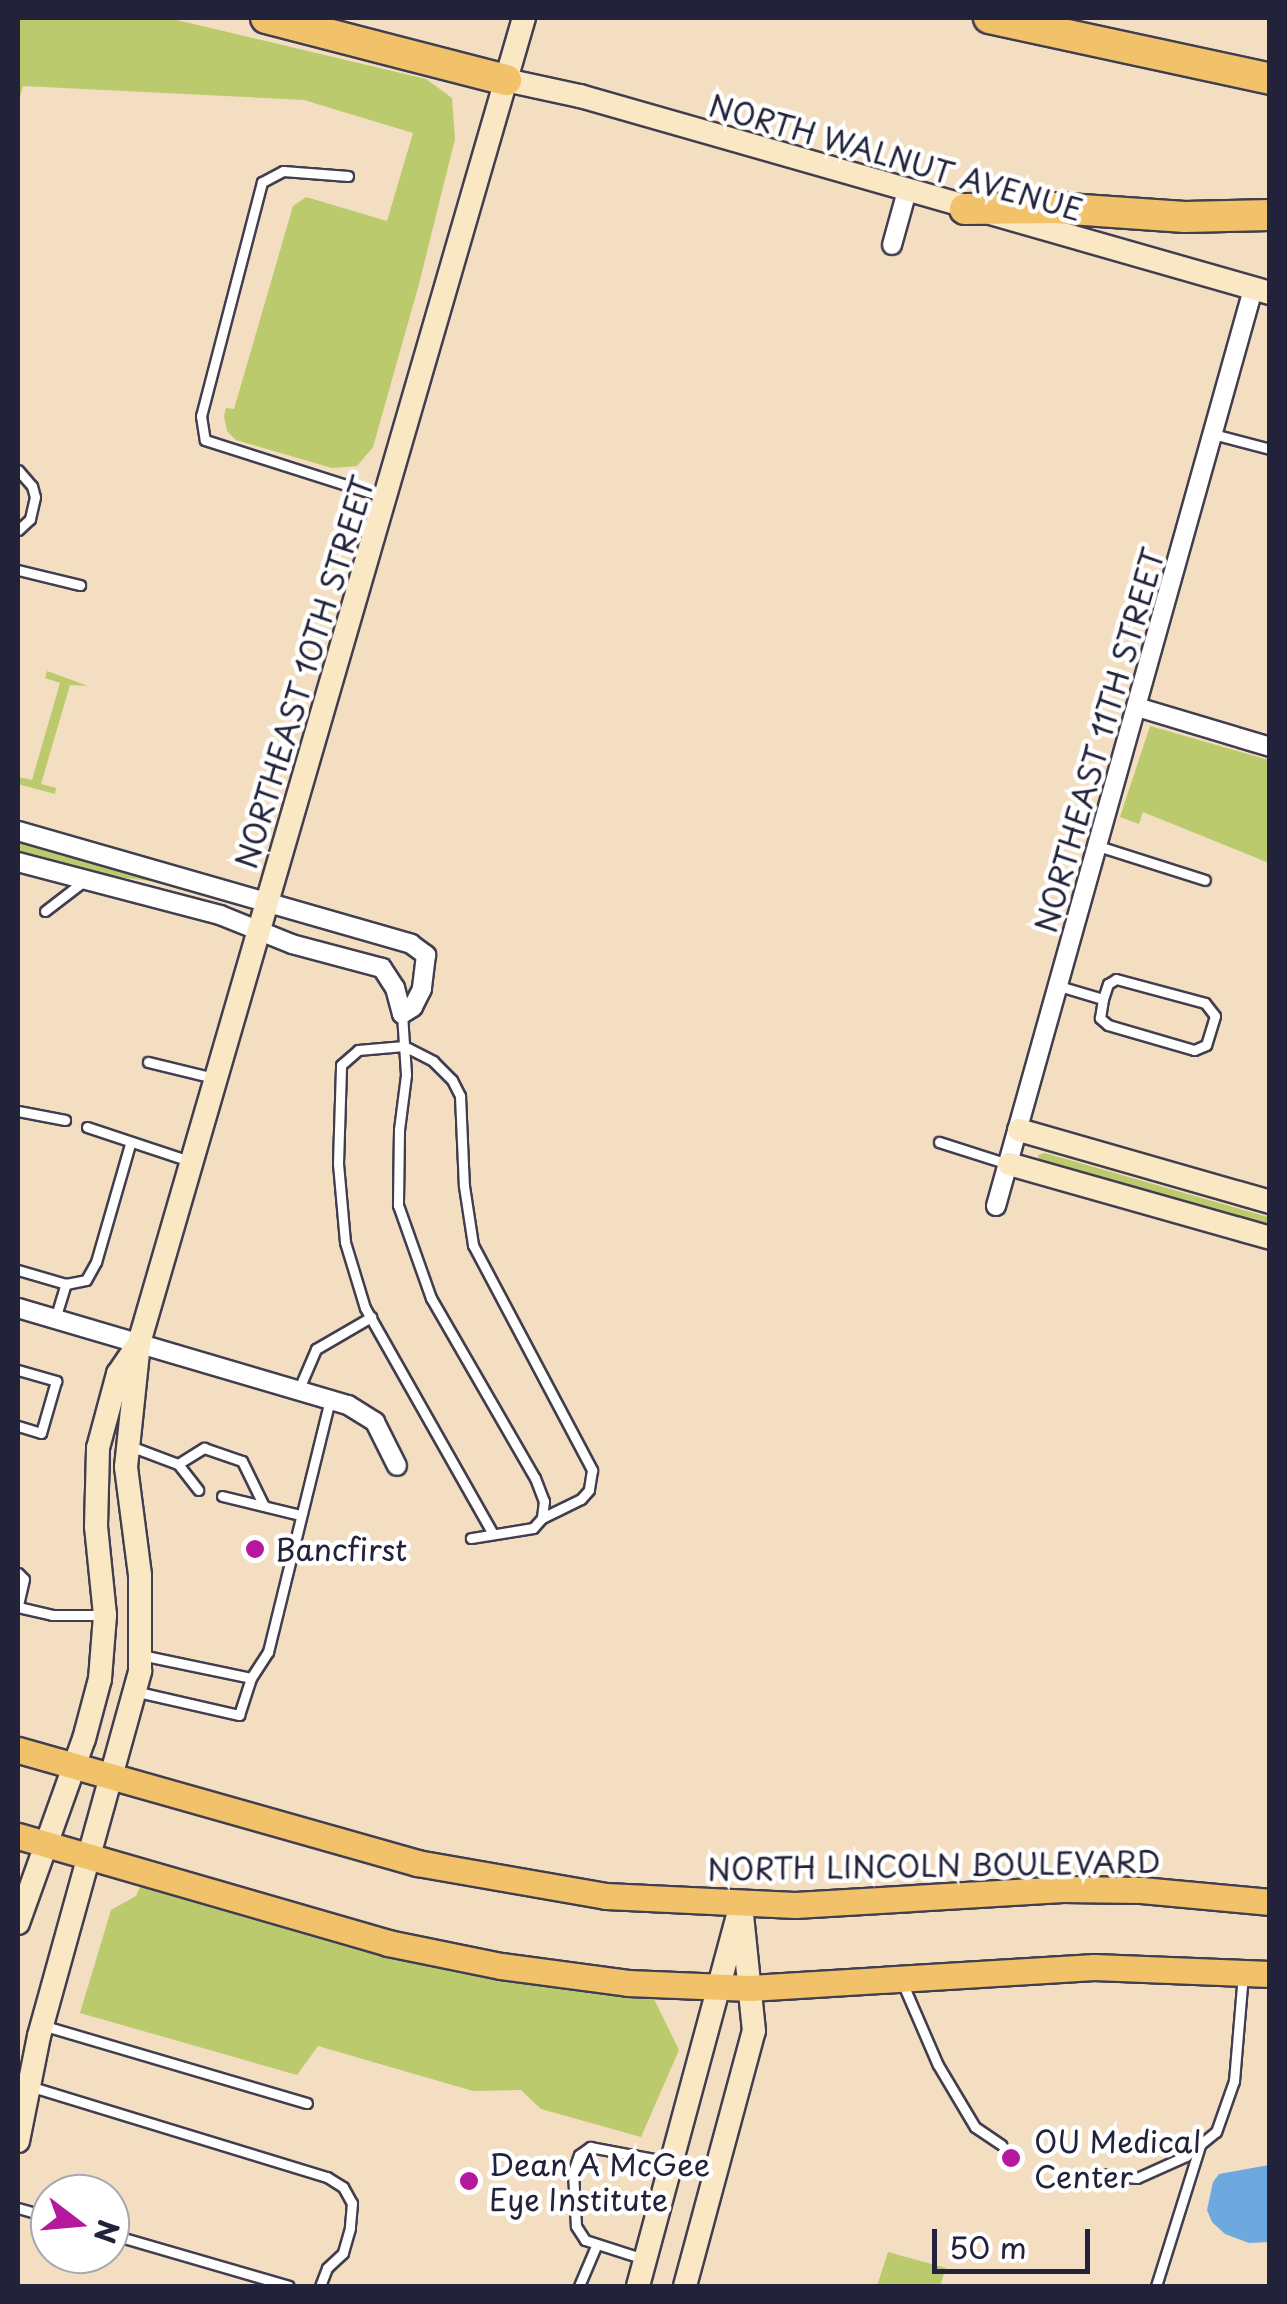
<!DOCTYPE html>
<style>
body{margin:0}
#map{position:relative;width:1287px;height:2304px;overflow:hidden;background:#f3dec1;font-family:"Playpen Sans",sans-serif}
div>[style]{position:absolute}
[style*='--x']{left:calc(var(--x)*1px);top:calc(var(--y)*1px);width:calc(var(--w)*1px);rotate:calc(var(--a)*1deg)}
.green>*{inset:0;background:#bbca6c}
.water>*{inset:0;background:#6da9de}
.roads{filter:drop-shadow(2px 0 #413e4f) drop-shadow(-2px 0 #413e4f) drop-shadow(0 2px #413e4f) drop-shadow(0 -2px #413e4f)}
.lane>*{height:9px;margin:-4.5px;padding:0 4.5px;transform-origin:4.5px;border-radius:4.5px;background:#fff}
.street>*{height:18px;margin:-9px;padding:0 9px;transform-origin:9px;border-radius:9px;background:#fff}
.secondary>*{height:22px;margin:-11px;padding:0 11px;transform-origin:11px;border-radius:11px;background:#fae7c3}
.primary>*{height:25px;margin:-12.5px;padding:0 12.5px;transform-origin:12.5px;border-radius:12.5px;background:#f2c26a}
.highway>*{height:30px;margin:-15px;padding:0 15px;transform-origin:15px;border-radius:15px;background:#f2c26a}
.dots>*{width:28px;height:28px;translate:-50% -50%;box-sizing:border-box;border:5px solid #fff;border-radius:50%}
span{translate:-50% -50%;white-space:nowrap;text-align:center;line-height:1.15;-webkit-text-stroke:9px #fff;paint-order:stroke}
.street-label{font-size:30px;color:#22223b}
.poi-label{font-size:30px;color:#22223b}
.left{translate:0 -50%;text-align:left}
.frame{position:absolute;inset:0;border:20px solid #22223b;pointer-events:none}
.north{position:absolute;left:30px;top:2174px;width:100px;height:100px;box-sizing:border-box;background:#fff;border:2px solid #a7a7b1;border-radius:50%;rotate:106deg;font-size:28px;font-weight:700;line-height:40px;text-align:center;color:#22223b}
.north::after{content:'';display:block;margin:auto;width:35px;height:45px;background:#b5179e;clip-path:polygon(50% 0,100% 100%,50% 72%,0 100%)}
.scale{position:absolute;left:932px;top:2229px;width:158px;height:45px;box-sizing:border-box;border:5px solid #22223b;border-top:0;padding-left:12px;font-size:30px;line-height:35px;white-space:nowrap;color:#22223b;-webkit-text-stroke:8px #fff;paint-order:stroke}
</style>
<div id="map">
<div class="green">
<div style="clip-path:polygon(18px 18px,168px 18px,426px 79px,452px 98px,455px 139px,419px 284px,373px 447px,357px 466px,332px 468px,236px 440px,227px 431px,224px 416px,226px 408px,234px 409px,293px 206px,306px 197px,387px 221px,413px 133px,304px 100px,23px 86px,18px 104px)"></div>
<div style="clip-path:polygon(47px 671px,88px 686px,70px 685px,41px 784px,56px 788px,55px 794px,18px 784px,18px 777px,32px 780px,60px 683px,45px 678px)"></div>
<div style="clip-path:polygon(1150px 726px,1269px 760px,1269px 863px,1143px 812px,1139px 824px,1120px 817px)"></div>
<div style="clip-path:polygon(18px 842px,150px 880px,150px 881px,88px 873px,18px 853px)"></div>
<div style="clip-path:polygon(1045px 1153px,1268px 1217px,1269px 1225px,1039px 1161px,1038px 1155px)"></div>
<div style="clip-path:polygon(140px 1887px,357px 1950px,463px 1974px,654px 1999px,679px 2050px,641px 2137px,541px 2109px,521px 2090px,473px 2091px,318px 2046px,297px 2075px,80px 2013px,111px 1910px,136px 1896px)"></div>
<div style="clip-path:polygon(888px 2252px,946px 2268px,940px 2286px,877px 2286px)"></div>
</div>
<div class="water">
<div style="clip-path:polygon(1269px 2165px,1269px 2242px,1249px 2243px,1225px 2234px,1212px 2222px,1207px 2210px,1213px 2182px,1219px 2174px)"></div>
</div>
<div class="roads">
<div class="lane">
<div style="--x:348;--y:176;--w:65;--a:-175.6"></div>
<div style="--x:283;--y:171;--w:24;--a:152"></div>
<div style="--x:262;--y:182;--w:242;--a:104.6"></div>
<div style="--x:201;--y:416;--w:24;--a:81"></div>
<div style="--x:205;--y:440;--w:188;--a:17.7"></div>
<div style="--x:1213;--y:434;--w:59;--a:14.7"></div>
<div style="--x:18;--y:470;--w:21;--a:49"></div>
<div style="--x:32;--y:486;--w:11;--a:75"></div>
<div style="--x:35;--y:497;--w:23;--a:103"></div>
<div style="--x:30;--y:519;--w:16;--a:137"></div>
<div style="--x:18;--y:570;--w:64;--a:13.6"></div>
<div style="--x:1098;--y:846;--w:112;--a:17.6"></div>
<div style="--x:45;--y:911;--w:49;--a:-37.6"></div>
<div style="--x:1059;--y:986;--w:46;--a:16.5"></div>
<div style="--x:1103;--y:999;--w:16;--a:-72"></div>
<div style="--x:1108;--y:984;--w:9;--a:-32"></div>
<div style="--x:1116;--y:979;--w:92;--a:15.1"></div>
<div style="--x:1205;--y:1003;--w:16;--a:52"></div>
<div style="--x:1215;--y:1016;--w:30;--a:107"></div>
<div style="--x:1206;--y:1045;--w:13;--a:157"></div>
<div style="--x:1194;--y:1050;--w:90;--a:-163.8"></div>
<div style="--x:1108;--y:1025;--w:11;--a:-139"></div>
<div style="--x:1100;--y:1018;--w:19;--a:-81"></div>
<div style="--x:402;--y:1014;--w:61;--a:86.2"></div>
<div style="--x:406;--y:1075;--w:55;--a:97.3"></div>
<div style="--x:399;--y:1130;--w:75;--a:90.8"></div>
<div style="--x:398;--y:1205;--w:99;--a:70.5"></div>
<div style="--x:431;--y:1298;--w:208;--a:60"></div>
<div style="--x:535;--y:1478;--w:25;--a:69"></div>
<div style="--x:544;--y:1501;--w:17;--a:97"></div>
<div style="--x:542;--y:1518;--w:13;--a:132"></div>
<div style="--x:533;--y:1528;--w:63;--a:170.8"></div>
<div style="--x:148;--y:1062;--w:68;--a:13.6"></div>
<div style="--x:18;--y:1111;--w:48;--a:10.8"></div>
<div style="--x:87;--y:1127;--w:108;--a:18.4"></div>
<div style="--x:939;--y:1142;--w:72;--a:17.7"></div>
<div style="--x:18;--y:1270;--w:50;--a:16.3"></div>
<div style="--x:66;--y:1284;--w:20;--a:-11"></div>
<div style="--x:86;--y:1280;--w:21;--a:-61"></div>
<div style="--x:96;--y:1262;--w:123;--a:-73.9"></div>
<div style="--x:55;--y:1319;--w:37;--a:-73"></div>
<div style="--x:18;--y:1370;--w:40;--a:16"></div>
<div style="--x:56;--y:1381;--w:54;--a:106.1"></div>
<div style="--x:41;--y:1433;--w:24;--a:-163"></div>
<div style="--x:298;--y:1391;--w:46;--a:-66.8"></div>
<div style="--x:316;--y:1349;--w:64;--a:-30.2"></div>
<div style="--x:130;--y:1446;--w:51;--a:20.6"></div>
<div style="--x:178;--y:1464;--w:33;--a:52"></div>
<div style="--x:178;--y:1464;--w:31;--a:-32"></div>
<div style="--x:204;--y:1448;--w:40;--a:18.9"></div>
<div style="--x:242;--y:1461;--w:50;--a:63.9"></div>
<div style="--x:222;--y:1496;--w:80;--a:13.7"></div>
<div style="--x:493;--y:1534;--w:260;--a:-119.5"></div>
<div style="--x:365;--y:1308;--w:69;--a:-106.9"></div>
<div style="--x:345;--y:1242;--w:79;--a:-95.1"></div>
<div style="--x:338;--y:1163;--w:98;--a:-88.2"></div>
<div style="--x:341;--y:1065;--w:23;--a:-41"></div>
<div style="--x:358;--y:1050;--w:46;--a:-5"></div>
<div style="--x:404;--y:1046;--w:33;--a:27"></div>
<div style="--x:433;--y:1061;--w:27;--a:45"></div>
<div style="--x:452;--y:1080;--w:18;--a:63"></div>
<div style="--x:460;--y:1096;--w:90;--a:87.5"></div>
<div style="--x:464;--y:1186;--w:60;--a:81.3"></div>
<div style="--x:473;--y:1245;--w:255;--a:62.1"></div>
<div style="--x:592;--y:1470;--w:20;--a:99"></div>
<div style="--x:589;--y:1490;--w:12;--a:132"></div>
<div style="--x:581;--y:1499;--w:43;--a:154"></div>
<div style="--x:18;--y:1573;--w:8;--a:45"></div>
<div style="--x:24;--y:1579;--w:27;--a:103"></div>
<div style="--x:18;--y:1607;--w:35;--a:13"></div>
<div style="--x:52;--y:1615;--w:50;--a:0"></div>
<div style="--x:141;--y:1655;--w:112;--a:11.8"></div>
<div style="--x:138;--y:1692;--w:104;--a:12.8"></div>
<div style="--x:239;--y:1715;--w:39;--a:-72"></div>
<div style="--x:251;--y:1678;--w:31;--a:-57"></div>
<div style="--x:268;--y:1652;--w:260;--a:-76.2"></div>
<div style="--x:902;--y:1982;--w:90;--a:66.6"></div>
<div style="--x:938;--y:2065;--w:72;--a:59.2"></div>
<div style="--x:975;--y:2127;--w:32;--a:34"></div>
<div style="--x:45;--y:2026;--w:273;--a:16.4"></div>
<div style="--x:29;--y:2086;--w:312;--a:17"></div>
<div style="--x:327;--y:2177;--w:19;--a:32"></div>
<div style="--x:343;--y:2187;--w:18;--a:61"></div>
<div style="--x:352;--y:2203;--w:25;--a:95"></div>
<div style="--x:350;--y:2228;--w:26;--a:106"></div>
<div style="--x:343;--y:2253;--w:22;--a:137"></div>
<div style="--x:327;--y:2268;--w:19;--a:111"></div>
<div style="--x:1099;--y:2174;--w:38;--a:6"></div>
<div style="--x:1137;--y:2178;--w:54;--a:-24.2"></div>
<div style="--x:1186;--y:2156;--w:38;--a:-39"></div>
<div style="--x:1216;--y:2132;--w:54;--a:-70.6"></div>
<div style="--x:1234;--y:2081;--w:107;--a:-85.2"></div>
<div style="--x:18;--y:2208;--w:33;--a:16"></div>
<div style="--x:110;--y:2234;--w:186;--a:16.2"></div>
<div style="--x:644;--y:2259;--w:62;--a:-162.1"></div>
<div style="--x:585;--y:2240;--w:17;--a:-123"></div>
<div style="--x:576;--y:2226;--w:54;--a:-93.2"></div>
<div style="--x:573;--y:2172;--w:18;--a:-71"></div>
<div style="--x:579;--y:2155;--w:14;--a:-36"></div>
<div style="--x:590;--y:2147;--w:81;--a:10.6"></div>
<div style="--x:579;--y:2286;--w:43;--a:-67"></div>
<div style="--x:1156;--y:2286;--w:147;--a:-72.6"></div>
</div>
<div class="street">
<div style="--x:892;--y:245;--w:56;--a:-74.5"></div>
<div style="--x:1137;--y:707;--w:139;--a:16.7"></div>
<div style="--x:18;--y:831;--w:409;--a:16"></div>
<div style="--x:411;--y:944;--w:19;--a:36"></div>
<div style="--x:426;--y:955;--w:34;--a:97"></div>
<div style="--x:422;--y:989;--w:20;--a:117"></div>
<div style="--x:413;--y:1007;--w:13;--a:148"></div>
<div style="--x:402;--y:1014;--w:27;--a:-105"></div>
<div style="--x:395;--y:988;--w:24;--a:-123"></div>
<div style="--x:382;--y:968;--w:93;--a:-165.1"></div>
<div style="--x:292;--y:944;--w:78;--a:-158.1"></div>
<div style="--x:220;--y:915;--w:209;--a:-165.3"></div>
<div style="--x:996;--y:1206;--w:952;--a:-74.34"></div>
<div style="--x:18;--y:1308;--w:344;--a:16.4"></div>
<div style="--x:348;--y:1405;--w:32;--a:32"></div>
<div style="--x:375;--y:1422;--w:49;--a:63.4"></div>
</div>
<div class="secondary">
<div style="--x:506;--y:80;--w:76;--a:12.2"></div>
<div style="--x:580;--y:96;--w:718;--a:15.93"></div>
<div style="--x:1019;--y:1130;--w:261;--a:16"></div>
<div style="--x:1009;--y:1164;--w:271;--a:15.8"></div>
<div style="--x:18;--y:1923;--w:195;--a:-70.3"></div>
<div style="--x:84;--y:1739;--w:62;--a:-75.1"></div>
<div style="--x:100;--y:1679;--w:64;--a:-85.5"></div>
<div style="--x:105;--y:1615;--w:89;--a:-95.8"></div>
<div style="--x:96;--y:1526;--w:78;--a:-88.5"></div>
<div style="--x:98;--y:1448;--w:77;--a:-74.9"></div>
<div style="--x:118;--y:1374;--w:34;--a:-56"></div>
<div style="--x:18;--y:2141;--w:107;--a:-78.7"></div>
<div style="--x:39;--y:2036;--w:379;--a:-74.5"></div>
<div style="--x:140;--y:1671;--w:96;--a:-90"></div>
<div style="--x:140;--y:1575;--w:109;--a:-97.4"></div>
<div style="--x:126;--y:1467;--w:125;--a:-84"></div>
<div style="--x:139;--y:1343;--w:1380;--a:-73.8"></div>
<div style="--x:638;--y:2286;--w:396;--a:-74.9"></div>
<div style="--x:685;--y:2286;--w:264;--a:-74.9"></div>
<div style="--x:754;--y:2031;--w:117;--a:-95.9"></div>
</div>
<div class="primary">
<div style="--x:18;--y:1750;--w:415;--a:15.8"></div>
<div style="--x:417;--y:1863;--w:192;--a:9.9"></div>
<div style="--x:606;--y:1896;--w:189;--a:2.7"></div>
<div style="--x:795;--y:1905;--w:268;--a:-3.4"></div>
<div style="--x:1063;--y:1889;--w:78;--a:0.7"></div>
<div style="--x:1141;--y:1890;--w:130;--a:5.3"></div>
<div style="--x:18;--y:1836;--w:385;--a:16.1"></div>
<div style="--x:388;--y:1943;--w:115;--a:11.5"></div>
<div style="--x:501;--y:1966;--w:128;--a:7.6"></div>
<div style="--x:628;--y:1983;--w:122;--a:2.3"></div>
<div style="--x:750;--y:1988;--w:345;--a:-3.5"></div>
<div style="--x:1094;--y:1967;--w:176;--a:2.3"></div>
</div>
<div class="highway">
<div style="--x:266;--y:18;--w:248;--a:14.5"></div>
<div style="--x:989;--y:18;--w:288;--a:12.2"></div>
<div style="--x:965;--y:209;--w:89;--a:-0.6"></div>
<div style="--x:1054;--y:208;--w:131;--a:3.9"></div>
<div style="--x:1185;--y:217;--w:85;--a:-1.3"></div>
</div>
</div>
<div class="dots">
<div style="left:255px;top:1549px;background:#b5179e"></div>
<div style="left:1011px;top:2158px;background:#b5179e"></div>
<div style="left:469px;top:2181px;background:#b5179e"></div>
</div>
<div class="street-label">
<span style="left:896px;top:157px;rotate:16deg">NORTH WALNUT AVENUE</span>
<span style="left:304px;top:672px;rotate:-73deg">NORTHEAST 10TH STREET</span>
<span style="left:1099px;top:740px;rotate:-74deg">NORTHEAST 11TH STREET</span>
<span style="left:934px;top:1865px;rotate:-1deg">NORTH LINCOLN BOULEVARD</span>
</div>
<div class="poi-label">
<span class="left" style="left:275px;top:1549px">Bancfirst</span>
<span class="left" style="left:1034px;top:2158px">OU Medical<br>Center</span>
<span class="left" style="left:489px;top:2181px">Dean A McGee<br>Eye Institute</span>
</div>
<div class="frame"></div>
<div class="north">N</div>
<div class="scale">50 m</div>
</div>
